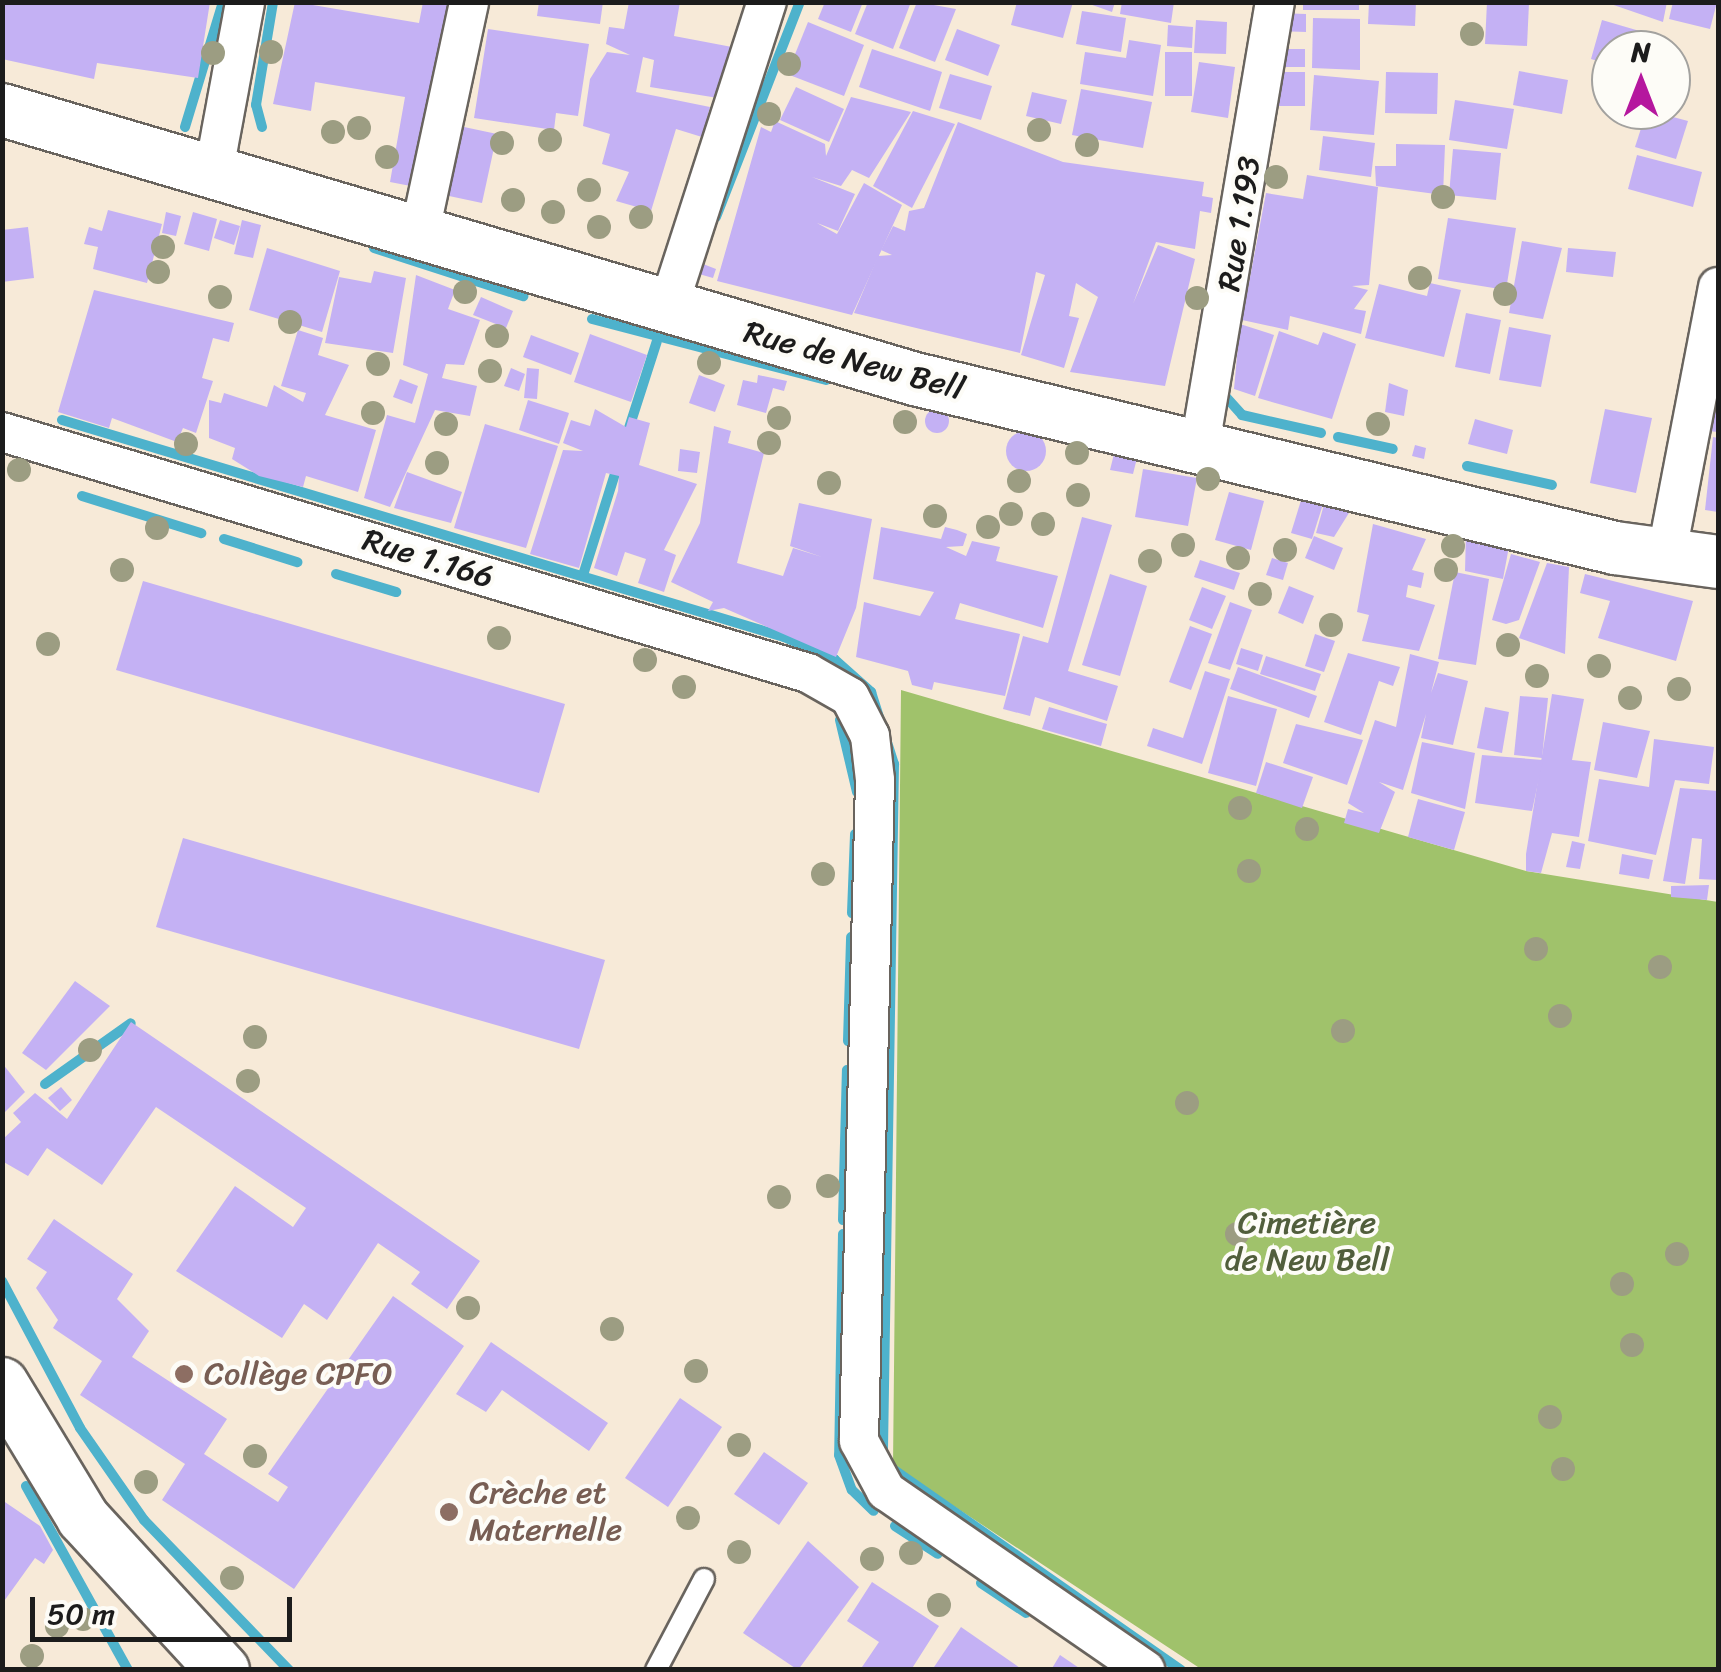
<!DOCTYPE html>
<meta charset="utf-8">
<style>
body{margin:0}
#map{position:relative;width:1721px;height:1672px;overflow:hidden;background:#f7ead8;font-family:Sriracha,sans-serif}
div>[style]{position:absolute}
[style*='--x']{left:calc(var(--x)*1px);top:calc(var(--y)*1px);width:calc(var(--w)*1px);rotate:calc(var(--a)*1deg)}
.green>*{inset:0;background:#a0c26b}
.stream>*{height:10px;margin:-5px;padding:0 5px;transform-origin:5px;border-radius:5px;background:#4eb2cc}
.building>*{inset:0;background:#c4b1f4}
.round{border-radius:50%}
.roads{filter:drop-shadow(2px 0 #69645e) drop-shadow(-2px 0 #69645e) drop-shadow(0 2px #69645e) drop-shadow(0 -2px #69645e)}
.service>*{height:20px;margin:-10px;padding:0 10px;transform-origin:10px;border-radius:10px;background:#fff}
.minor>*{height:38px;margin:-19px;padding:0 19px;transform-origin:19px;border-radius:19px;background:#fff}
.secondary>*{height:52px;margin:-26px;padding:0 26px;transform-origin:26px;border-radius:26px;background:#fff}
.trees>*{width:24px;height:24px;margin:-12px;border-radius:50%;background:#9c9d82}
.dots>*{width:28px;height:28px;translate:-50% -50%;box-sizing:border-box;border:5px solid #fdfcf7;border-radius:50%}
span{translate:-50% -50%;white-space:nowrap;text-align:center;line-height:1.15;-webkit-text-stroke:8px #fdfcf7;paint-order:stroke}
.street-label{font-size:32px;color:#1c1c1c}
.park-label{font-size:32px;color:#515e3c}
.education-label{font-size:32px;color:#785e54}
.left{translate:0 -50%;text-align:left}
.frame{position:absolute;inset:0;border:5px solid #1c1c1c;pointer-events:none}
.north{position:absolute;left:1591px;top:30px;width:100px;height:100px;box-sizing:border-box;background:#fdfcf7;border:2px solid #a3a29f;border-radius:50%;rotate:0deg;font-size:28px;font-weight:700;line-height:40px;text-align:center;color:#1c1c1c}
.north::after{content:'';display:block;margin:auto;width:35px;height:45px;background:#b5179e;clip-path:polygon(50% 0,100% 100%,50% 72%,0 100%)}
.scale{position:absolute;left:30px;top:1597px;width:262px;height:45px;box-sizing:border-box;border:5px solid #1c1c1c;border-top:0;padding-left:12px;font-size:30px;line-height:35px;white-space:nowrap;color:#1c1c1c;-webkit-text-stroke:8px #fdfcf7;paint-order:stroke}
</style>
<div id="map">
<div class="green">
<div style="clip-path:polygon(901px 690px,1526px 871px,1718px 902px,1718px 1669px,1201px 1669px,893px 1466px)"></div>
</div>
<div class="stream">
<div style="--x:185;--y:127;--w:131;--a:-73.1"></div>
<div style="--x:262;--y:127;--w:23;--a:-105"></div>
<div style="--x:256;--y:105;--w:104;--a:-80.6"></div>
<div style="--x:716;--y:217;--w:231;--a:-68.7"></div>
<div style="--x:374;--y:248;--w:157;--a:17.9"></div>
<div style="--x:592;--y:319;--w:242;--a:14.6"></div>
<div style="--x:1226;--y:397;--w:24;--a:48"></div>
<div style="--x:1242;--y:415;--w:81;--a:12.8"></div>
<div style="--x:62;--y:420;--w:754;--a:16.73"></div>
<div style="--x:784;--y:637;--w:55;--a:23.7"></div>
<div style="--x:834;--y:659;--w:50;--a:41.7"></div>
<div style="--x:871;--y:692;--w:76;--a:72.3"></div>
<div style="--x:894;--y:764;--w:688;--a:90.92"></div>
<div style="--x:629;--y:428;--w:91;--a:-72.2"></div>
<div style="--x:1338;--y:437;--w:56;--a:12.3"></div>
<div style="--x:1467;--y:466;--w:87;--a:12.6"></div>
<div style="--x:82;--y:496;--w:125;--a:17.3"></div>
<div style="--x:224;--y:539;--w:77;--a:17.5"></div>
<div style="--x:584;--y:572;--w:113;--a:-72.5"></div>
<div style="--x:336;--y:574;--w:63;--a:16.7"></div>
<div style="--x:840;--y:720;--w:74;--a:76.7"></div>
<div style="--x:852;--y:913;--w:79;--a:-87.8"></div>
<div style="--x:848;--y:1041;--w:104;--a:-88.3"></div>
<div style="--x:45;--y:1084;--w:105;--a:-35.3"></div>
<div style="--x:843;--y:1220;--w:150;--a:-88.5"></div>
<div style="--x:843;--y:1234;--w:221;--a:91"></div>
<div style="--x:839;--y:1455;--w:37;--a:70"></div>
<div style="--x:852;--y:1490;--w:30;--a:44"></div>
<div style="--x:2;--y:1281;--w:166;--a:62"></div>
<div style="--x:80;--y:1428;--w:112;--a:55.2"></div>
<div style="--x:144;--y:1520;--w:209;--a:46"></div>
<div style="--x:890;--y:1467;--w:355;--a:34.9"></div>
<div style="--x:26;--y:1486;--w:210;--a:61"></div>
<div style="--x:895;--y:1526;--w:51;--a:33.1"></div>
<div style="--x:981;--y:1583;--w:54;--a:33.7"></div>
</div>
<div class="building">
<div style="clip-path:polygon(2px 2px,210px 2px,198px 78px,97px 63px,94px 79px,2px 59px)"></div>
<div style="clip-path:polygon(295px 2px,419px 23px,423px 2px,451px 2px,421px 188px,390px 182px,405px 97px,315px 82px,311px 111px,273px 104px)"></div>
<div style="clip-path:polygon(539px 2px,603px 2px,600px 24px,537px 16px)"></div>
<div style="clip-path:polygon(629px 2px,680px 2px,674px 36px,732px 47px,718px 98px,650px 87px,654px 60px,643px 57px,636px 92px,710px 107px,702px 137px,676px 129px,651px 211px,616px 201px,629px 172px,602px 164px,610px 134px,583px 126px,590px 79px,607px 52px,630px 55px,606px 44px,609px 27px,624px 29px)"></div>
<div style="clip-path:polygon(825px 2px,863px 2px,851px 32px,818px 19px)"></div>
<div style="clip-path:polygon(868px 2px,911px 2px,893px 49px,855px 34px)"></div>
<div style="clip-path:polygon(917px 2px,956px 9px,935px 62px,899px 48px)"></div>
<div style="clip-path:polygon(1017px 2px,1073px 2px,1063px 38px,1011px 25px)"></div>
<div style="clip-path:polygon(1084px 2px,1115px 2px,1112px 12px)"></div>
<div style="clip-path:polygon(1122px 2px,1174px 2px,1171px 23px,1120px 14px)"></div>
<div style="clip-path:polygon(1303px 2px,1359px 2px,1359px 10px,1303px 10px)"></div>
<div style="clip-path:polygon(1369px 2px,1416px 2px,1415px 26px,1368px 24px)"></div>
<div style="clip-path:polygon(1487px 2px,1529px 3px,1527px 46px,1485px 44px)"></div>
<div style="clip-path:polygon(1605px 2px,1667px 2px,1663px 22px)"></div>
<div style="clip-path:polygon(1673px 2px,1717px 2px,1710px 29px,1669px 19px)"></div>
<div style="clip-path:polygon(1082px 11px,1126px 18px,1121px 52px,1076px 44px)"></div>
<div style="clip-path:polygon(1278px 13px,1306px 14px,1306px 32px,1277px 31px)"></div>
<div style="clip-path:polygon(1313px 18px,1360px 19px,1360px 70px,1312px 68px)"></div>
<div style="clip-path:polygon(1196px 20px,1227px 22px,1226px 54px,1194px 53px)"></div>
<div style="clip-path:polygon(1602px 20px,1643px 32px,1638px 50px,1611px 50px,1611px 65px,1591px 59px)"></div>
<div style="clip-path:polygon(808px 22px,864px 45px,844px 96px,787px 74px)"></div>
<div style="clip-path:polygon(1168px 25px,1193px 27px,1192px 48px,1167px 46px)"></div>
<div style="clip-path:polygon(488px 29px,589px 44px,578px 116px,556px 113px,554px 130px,474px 118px)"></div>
<div style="clip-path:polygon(957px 29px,1000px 45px,988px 76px,945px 60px)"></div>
<div style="clip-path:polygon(1129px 40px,1161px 45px,1153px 96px,1080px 84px,1085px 52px,1126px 58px)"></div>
<div style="clip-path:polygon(872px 49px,942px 72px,930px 111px,859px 87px)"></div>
<div style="clip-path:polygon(1272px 49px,1305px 49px,1305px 67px,1272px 67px)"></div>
<div style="clip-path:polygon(1165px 52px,1192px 52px,1192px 96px,1165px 96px)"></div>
<div style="clip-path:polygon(1199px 62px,1235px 67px,1228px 118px,1191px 112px)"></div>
<div style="clip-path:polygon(1519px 71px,1568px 80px,1562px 114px,1513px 105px)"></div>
<div style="clip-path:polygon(1269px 72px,1305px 72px,1305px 106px,1269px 106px)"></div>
<div style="clip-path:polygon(1386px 72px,1438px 73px,1437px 114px,1385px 113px)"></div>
<div style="clip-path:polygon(950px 74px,992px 86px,981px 120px,939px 108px)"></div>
<div style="clip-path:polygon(1314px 75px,1379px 81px,1374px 135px,1310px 130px)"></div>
<div style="clip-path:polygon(796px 87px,844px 109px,829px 142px,780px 120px)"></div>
<div style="clip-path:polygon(1081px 89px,1152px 102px,1143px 148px,1072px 135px)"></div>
<div style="clip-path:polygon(1032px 92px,1067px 100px,1061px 124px,1026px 116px)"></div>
<div style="clip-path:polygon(851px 97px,911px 112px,869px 178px,852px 170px,841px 186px,812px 177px,855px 194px,838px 231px,817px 223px,837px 234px,864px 183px,902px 205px,852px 315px,717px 281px,761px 127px,771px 132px,775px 121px,825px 144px,826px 156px)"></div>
<div style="clip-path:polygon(1455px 100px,1514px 109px,1507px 149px,1449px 140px)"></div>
<div style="clip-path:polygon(1647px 110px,1688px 121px,1676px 159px,1635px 147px)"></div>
<div style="clip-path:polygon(913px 111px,955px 124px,912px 208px,873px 186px)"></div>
<div style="clip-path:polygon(958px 122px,1063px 162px,1204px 182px,1202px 196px,1213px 198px,1211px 213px,1200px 211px,1195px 249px,1156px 242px,1133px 304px,1158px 245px,1195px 259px,1165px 386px,1070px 372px,1098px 297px,1076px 283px,1069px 316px,1079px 318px,1064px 368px,1021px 355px,1045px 275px,1036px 272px,1020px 353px,854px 313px,878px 256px,892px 255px,881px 250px,893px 226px,905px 231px,909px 211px,924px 208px)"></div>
<div style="clip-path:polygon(450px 124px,497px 134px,482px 203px,435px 193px)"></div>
<div style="clip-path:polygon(1323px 136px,1375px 143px,1371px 177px,1319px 170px)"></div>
<div style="clip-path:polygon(1396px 144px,1445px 145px,1443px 195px,1376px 186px,1375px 166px,1396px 166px)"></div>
<div style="clip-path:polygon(1453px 149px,1501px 153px,1496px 200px,1449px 195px)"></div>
<div style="clip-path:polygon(1637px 155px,1702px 172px,1693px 207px,1628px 189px)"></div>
<div style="clip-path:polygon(1307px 175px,1378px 187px,1369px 285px,1352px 286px,1368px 290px,1354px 309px,1366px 311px,1361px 334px,1290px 316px,1288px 330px,1242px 320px,1266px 193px,1303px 199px)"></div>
<div style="clip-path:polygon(108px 210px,162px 224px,147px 283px,93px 269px,98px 247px,84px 244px,89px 227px,102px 231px)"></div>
<div style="clip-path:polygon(166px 212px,181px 216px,176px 236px,162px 233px)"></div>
<div style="clip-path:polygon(193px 212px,217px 219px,209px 251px,184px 244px)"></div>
<div style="clip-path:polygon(1448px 218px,1516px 228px,1506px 290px,1438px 279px)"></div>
<div style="clip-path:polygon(220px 220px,240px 226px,234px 245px,214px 238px)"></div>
<div style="clip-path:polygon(242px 220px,261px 225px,253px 258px,234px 254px)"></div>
<div style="clip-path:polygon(28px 227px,34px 278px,2px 282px,2px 230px)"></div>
<div style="clip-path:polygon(1522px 241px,1562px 248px,1543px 319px,1509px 313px)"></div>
<div style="clip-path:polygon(267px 248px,340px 271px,322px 332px,249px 310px)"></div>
<div style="clip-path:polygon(1568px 248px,1616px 252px,1613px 277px,1566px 272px)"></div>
<div style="clip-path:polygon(703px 264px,716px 269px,713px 278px,699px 274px)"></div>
<div style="clip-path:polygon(374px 271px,406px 278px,393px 353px,325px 343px,339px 277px,371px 283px)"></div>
<div style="clip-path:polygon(416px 275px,455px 290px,448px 309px,480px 320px,464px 365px,446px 364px,442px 378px,477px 386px,470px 416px,435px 410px,390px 507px,364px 498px,387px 415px,415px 423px,428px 374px,403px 365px)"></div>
<div style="clip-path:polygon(1430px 283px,1461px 290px,1444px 357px,1365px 338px,1379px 284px,1427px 296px)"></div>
<div style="clip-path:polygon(94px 290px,234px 323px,229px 342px,213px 338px,202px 378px,213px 381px,196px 433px,183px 428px,177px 442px,112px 418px,109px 428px,58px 412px)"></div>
<div style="clip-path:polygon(481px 297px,513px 311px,506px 328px,473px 315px)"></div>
<div style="clip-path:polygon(1466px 313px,1501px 320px,1490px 374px,1455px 367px)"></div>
<div style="clip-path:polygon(1240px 324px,1274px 335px,1255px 396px,1234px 389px)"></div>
<div style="clip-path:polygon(1509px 327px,1551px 335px,1541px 387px,1499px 380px)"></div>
<div style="clip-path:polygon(298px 330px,323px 338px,318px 355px,349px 365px,325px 415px,376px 430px,358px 492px,306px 476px,303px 487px,259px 476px,232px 459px,235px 448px,209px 438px,209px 400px,221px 403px,224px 393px,267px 407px,274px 385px,303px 402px,306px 393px,281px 386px)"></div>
<div style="clip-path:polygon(1279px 331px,1318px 345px,1323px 332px,1356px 344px,1332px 419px,1258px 398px)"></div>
<div style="clip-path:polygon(590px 334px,647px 355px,631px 402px,574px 382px)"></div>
<div style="clip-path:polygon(531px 335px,579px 353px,571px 375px,523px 357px)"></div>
<div style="clip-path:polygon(511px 368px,525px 374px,519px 391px,504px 386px)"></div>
<div style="clip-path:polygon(527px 368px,539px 369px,537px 399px,524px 398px)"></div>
<div style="clip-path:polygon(699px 375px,725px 385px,715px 412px,689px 403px)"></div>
<div style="clip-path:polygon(758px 375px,787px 381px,784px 391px,773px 388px,766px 413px,737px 405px,743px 380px,757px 383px)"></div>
<div style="clip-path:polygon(1718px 377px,1718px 432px,1708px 431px)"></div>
<div style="clip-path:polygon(400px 379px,418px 386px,412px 404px,393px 397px)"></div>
<div style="clip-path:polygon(1389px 383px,1408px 390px,1404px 416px,1385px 412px)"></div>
<div style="clip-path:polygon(528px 400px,569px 413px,559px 444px,519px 430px)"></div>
<div style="clip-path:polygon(595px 409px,626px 427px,629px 417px,650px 423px,639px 465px,697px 484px,664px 550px,676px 555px,664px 592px,638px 583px,646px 559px,625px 552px,617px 576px,594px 568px,618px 491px,619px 476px,606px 473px,579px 568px,530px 554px,563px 450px,583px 451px,563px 443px,571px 420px,590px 426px)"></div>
<div style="clip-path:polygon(1605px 409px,1652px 418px,1636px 493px,1590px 483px)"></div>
<div class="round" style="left:925px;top:409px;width:24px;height:24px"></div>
<div style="clip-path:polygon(1475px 419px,1513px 430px,1507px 454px,1468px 444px)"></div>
<div style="clip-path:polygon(485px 424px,558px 446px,526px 548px,454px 528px)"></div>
<div style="clip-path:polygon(714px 426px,731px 431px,728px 443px,764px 453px,737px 563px,783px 576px,793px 548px,822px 557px,790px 546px,799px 503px,872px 519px,856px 608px,836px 657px,724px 608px,708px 611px,713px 602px,671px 582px,700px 523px)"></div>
<div class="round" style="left:1006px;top:431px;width:40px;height:40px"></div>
<div style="clip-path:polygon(1713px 437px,1718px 438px,1718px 512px,1705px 510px)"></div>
<div style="clip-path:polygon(1415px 445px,1426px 448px,1424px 459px,1412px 456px)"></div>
<div style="clip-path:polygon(680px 449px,700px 452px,697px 473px,678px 471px)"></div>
<div style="clip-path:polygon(1114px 454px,1137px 458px,1133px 474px,1110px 470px)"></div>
<div style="clip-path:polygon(1143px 469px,1197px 478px,1188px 526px,1135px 517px)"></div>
<div style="clip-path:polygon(407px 472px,462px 492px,451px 523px,394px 508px)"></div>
<div style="clip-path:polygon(1229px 492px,1264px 501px,1251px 550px,1215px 540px)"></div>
<div style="clip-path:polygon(1302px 497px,1323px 504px,1312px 539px,1291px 533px)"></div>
<div style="clip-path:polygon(1325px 501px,1352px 508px,1334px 537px,1316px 533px)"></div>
<div style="clip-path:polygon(1082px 517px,1112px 525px,1068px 671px,1118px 686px,1107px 721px,1035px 697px,1030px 716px,1003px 709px,1023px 636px,1048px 643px)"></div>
<div style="clip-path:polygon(1373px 524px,1426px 539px,1412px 570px,1424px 573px,1421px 588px,1408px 585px,1406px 597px,1435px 605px,1419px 651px,1362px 641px,1369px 615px,1357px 612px)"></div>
<div style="clip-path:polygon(881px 527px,941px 539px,945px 527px,957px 530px,967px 534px,963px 546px,946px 547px,966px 556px,972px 541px,1000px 547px,996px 561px,1058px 576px,1043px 628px,960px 603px,955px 619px,1020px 634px,1005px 696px,934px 682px,932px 690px,912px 685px,908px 671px,856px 657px,864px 602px,920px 616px,934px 592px,873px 579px)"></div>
<div style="clip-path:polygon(1466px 532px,1482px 535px,1478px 548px,1483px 536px,1510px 541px,1503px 579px,1465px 571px)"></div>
<div style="clip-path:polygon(1314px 536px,1343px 548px,1334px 570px,1305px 558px)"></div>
<div style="clip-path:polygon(1511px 554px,1540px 562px,1519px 620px,1506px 624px,1492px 620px)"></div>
<div style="clip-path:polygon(1272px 558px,1288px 563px,1283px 580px,1266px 575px)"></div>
<div style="clip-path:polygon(1200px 560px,1240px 573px,1234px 590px,1194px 577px)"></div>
<div style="clip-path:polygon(1547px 563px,1569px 567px,1565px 654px,1519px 638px)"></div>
<div style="clip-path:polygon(1455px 572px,1489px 579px,1476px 665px,1438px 659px)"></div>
<div style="clip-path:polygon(1110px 574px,1147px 586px,1120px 676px,1082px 665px)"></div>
<div style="clip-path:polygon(1585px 574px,1693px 601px,1676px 661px,1598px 638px,1610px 601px,1580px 593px)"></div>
<div style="clip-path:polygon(143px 581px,565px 704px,539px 793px,116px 670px)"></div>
<div style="clip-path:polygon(1289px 586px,1314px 596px,1303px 624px,1278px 613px)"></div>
<div style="clip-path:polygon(1202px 587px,1226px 596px,1212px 629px,1189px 620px)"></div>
<div style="clip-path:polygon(1230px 602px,1252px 610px,1230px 670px,1208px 663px)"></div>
<div style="clip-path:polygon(1190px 626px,1212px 634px,1191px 690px,1169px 682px)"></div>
<div style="clip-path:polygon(1315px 634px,1335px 641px,1324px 672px,1305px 666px)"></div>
<div style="clip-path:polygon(1241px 648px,1263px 655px,1258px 671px,1236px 664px)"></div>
<div style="clip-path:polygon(1348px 653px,1400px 667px,1393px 686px,1379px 681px,1361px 735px,1324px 722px)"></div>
<div style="clip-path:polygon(1410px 654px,1439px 662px,1431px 693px,1438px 673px,1468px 681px,1453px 745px,1421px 738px,1426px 714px,1403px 790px,1379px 782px,1395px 792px,1379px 833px,1344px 823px,1348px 809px,1364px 813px,1348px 803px,1375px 720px,1396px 727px)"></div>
<div style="clip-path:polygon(1266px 656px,1321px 674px,1315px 691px,1260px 674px)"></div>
<div style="clip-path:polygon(1238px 667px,1317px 696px,1309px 718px,1230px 689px)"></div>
<div style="clip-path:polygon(1205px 671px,1230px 679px,1202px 764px,1147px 746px,1153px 728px,1183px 738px)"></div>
<div style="clip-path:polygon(1552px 694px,1584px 699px,1572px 760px,1591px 762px,1579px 837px,1552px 833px,1541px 873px,1526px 871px,1526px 854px)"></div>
<div style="clip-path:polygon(1228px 696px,1277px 709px,1256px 786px,1208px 773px)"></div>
<div style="clip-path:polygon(1520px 696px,1548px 698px,1542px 758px,1514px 755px)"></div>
<div style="clip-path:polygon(1049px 707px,1107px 724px,1101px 746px,1042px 729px)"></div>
<div style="clip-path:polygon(1485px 707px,1509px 712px,1502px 753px,1477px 748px)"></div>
<div style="clip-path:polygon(1603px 722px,1650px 731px,1637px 778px,1594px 770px)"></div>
<div style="clip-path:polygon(1296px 724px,1363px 740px,1347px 785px,1283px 763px)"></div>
<div style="clip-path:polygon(1654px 739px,1714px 747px,1709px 784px,1675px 780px,1656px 855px,1588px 841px,1599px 779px,1649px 787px)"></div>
<div style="clip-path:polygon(1422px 742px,1475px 753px,1465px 809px,1411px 793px)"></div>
<div style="clip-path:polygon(1482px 755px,1543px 760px,1532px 811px,1475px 803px)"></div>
<div style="clip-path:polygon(1266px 762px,1313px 777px,1302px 808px,1256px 793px)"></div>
<div style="clip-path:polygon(1680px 788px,1718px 791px,1718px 880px,1699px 879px,1702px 839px,1692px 838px,1685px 884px,1663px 881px)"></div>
<div style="clip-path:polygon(1418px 799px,1465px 812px,1454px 850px,1408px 837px)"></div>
<div style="clip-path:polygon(183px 838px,605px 960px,579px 1049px,156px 927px)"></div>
<div style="clip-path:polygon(1572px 841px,1585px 844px,1580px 869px,1566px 867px)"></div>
<div style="clip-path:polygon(1622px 854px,1653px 860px,1649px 879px,1619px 874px)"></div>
<div style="clip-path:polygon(1709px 885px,1707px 900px,1671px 897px,1671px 886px)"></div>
<div style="clip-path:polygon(75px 981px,110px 1006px,46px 1070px,22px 1053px)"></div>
<div style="clip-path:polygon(131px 1022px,480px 1261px,447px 1309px,411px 1284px,420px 1272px,378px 1243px,327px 1320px,304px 1304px,282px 1338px,176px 1271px,235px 1186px,293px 1227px,306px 1208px,156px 1107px,102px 1185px,47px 1148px,28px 1176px,2px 1161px,2px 1140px,21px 1122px,13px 1113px,35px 1093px,67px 1119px)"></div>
<div style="clip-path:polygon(2px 1063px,25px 1092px,2px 1115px)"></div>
<div style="clip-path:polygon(61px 1087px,72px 1100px,60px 1111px,48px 1098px)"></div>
<div style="clip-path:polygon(54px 1219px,133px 1274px,117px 1299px,149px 1331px,132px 1357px,227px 1419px,204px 1454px,278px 1502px,288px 1487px,268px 1474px,393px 1296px,464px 1346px,294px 1589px,162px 1500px,185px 1464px,80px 1395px,102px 1361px,53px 1328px,58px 1320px,36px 1288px,47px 1272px,27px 1259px)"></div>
<div style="clip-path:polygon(491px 1342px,608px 1423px,589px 1451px,502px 1390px,486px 1412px,456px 1394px)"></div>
<div style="clip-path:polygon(680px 1398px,722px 1427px,668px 1507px,625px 1478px)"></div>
<div style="clip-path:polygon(764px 1452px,808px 1483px,779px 1525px,734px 1494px)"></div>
<div style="clip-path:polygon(2px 1500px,40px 1526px,53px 1550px,44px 1564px,35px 1558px,2px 1604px)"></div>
<div style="clip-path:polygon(808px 1541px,859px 1587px,798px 1670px,743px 1633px)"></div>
<div style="clip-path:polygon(872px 1582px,939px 1626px,911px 1670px,860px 1670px,879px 1642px,847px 1621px)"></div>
<div style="clip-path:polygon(961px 1627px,1023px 1670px,932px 1670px)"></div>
<div style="clip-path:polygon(1060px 1655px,1082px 1670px,1051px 1670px)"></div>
</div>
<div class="roads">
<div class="service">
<div style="--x:656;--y:1670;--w:103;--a:-62.2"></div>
</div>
<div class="minor">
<div style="--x:214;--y:170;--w:171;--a:-79.5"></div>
<div style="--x:419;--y:236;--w:239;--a:-77.9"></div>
<div style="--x:667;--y:311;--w:325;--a:-72.1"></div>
<div style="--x:2;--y:432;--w:841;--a:16.65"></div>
<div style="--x:808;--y:673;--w:48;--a:29.7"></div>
<div style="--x:850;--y:697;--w:44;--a:62.9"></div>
<div style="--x:870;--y:736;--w:44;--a:83.5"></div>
<div style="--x:875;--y:780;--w:661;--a:91.39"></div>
<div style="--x:859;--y:1441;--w:57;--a:61.6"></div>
<div style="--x:886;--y:1491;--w:315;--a:34.6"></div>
<div style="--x:1200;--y:445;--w:449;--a:-80.4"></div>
<div style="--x:1666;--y:557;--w:275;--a:-79.1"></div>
</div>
<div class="secondary">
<div style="--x:2;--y:110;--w:952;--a:16.42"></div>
<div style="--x:915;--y:379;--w:720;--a:13.57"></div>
<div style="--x:1615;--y:548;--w:104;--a:7.7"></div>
<div style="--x:2;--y:1384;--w:157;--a:58.8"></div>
<div style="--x:83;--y:1518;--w:207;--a:47.4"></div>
</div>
</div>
<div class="trees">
<div style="left:1472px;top:34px"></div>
<div style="left:271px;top:52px"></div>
<div style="left:213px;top:53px"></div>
<div style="left:789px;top:64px"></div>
<div style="left:769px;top:114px"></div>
<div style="left:359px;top:128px"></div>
<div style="left:1039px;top:130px"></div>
<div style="left:333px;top:132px"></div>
<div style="left:550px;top:140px"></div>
<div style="left:502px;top:143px"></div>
<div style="left:1087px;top:145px"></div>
<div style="left:387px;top:157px"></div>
<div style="left:1276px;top:177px"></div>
<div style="left:589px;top:190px"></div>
<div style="left:1443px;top:197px"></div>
<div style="left:513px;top:200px"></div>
<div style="left:553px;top:212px"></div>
<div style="left:641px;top:217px"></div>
<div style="left:599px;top:227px"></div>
<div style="left:163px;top:247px"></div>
<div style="left:158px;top:272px"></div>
<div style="left:1420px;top:278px"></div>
<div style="left:465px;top:292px"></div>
<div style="left:1505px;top:294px"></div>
<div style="left:220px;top:297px"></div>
<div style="left:1197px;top:298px"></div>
<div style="left:290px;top:322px"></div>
<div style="left:497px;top:336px"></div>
<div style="left:709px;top:363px"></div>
<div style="left:378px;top:364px"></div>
<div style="left:490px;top:371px"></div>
<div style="left:373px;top:413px"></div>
<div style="left:779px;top:418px"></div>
<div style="left:905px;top:422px"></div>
<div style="left:446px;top:424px"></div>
<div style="left:1378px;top:424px"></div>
<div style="left:769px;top:443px"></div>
<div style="left:186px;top:444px"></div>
<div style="left:1077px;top:453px"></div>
<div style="left:437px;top:463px"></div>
<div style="left:19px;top:470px"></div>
<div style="left:1208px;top:479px"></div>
<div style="left:1019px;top:481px"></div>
<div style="left:829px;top:483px"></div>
<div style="left:1078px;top:495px"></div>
<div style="left:1011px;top:514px"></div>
<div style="left:935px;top:516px"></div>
<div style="left:1043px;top:524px"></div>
<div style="left:988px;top:527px"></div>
<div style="left:157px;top:528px"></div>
<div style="left:1183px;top:545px"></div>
<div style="left:1453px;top:546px"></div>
<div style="left:1285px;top:550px"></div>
<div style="left:1238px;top:558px"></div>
<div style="left:1150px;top:561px"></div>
<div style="left:122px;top:570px"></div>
<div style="left:1446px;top:570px"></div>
<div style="left:1260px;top:594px"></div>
<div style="left:1331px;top:625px"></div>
<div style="left:499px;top:638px"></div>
<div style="left:48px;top:644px"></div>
<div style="left:1508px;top:645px"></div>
<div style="left:645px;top:660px"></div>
<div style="left:1599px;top:666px"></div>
<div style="left:1537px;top:676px"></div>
<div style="left:684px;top:687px"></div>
<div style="left:1679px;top:689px"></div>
<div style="left:1630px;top:698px"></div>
<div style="left:1240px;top:808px"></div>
<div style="left:1307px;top:829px"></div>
<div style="left:1249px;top:871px"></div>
<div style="left:823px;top:874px"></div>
<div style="left:1536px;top:949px"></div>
<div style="left:1660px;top:967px"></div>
<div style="left:1560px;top:1016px"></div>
<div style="left:1343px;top:1031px"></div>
<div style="left:255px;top:1037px"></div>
<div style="left:90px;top:1050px"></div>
<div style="left:248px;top:1081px"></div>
<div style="left:1187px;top:1103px"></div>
<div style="left:828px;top:1186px"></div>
<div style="left:779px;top:1197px"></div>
<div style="left:1237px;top:1234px"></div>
<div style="left:1677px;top:1254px"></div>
<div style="left:1622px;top:1284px"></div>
<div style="left:468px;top:1308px"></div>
<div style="left:612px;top:1329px"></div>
<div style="left:1632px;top:1345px"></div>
<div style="left:696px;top:1371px"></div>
<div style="left:1550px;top:1417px"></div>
<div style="left:739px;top:1445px"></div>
<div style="left:255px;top:1456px"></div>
<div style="left:1563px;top:1469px"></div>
<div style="left:146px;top:1482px"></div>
<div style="left:688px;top:1518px"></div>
<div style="left:739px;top:1552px"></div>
<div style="left:911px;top:1553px"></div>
<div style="left:872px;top:1559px"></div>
<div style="left:232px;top:1578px"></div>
<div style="left:939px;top:1605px"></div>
<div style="left:83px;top:1619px"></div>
<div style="left:57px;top:1626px"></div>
<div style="left:32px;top:1656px"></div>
</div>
<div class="dots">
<div style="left:184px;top:1374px;background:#8d6e63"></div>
<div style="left:449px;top:1512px;background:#8d6e63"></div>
</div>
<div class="street-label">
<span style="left:1240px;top:224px;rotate:-81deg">Rue 1.193</span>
<span style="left:854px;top:361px;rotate:15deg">Rue de New Bell</span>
<span style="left:428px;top:559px;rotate:17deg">Rue 1.166</span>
</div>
<div class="park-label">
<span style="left:1307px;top:1242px">Cimetière<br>de New Bell</span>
</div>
<div class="education-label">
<span class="left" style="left:204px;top:1374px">Collège CPFO</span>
<span class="left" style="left:469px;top:1512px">Crèche et<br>Maternelle</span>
</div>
<div class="frame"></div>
<div class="north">N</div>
<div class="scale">50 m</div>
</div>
